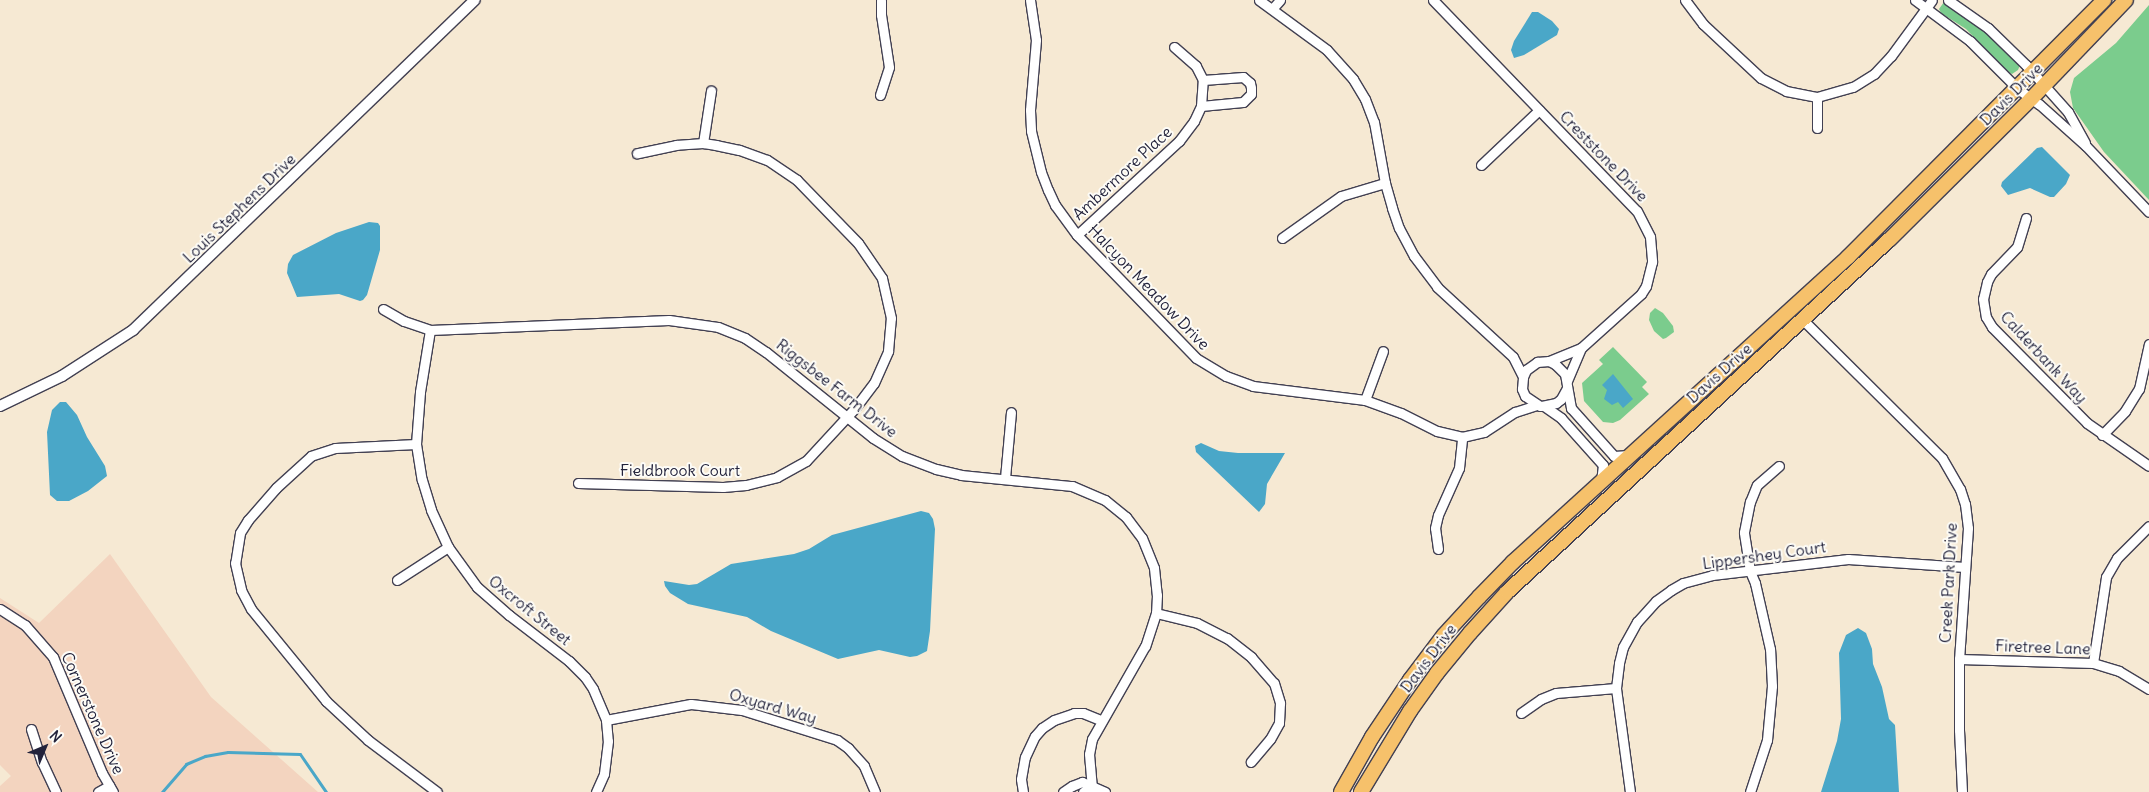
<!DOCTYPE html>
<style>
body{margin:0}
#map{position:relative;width:2149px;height:792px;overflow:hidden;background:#f6e9d3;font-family:Delius,sans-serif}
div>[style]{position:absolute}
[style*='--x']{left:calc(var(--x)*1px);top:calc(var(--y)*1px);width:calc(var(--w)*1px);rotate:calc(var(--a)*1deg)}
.built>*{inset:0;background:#f3d4bf}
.green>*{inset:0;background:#7bcc8d}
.water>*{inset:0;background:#4aa7c8}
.stream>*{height:3px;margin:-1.5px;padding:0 1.5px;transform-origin:1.5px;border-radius:1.5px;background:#4aa7c8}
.roads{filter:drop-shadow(1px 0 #424052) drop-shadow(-1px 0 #424052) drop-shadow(0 1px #424052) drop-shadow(0 -1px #424052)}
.minor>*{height:9px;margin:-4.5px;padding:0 4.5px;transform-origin:4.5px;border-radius:4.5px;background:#fff}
.tertiary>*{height:10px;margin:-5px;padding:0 5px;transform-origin:5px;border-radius:5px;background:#fff}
.primary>*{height:14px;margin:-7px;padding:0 7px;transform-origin:7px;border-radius:7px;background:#f6c16b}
span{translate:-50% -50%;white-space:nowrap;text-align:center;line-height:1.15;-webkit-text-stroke:4px #fdfcf7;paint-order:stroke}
.street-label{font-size:16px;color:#22223b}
.north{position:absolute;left:20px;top:722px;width:50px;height:50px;-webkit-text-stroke:4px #fdfcf7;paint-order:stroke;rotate:45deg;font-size:14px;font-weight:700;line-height:20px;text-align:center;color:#22223b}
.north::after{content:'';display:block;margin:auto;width:18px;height:22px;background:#22223b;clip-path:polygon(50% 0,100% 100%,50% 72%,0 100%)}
</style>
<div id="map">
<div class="built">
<div style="clip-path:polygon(110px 554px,211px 697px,318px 792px,0 792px,0 786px,11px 776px,0 765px,0 598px,39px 623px)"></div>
</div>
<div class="green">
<div style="clip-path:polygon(1944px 2px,1983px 26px,2020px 65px,2018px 70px,2012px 74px,2007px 71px,1966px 29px,1941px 13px,1939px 9px)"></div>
<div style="clip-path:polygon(2149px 5px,2149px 200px,2104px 152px,2073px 108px,2070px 92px,2074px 78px,2116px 43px)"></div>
<div style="clip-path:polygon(1655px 308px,1663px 313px,1673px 326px,1674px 332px,1666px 338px,1663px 339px,1654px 331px,1649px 320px,1650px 313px)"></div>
<div style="clip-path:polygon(1613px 347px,1647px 382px,1642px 387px,1649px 394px,1620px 420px,1613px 423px,1603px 422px,1584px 401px,1582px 383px,1603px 364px,1599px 360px)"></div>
</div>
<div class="water">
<div style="clip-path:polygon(1532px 12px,1538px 12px,1552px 21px,1559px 29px,1557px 35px,1524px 55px,1514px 58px,1511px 50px,1514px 41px)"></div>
<div style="clip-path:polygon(2042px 147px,2070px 175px,2066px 184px,2054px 197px,2050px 197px,2030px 188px,2008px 195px,2001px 186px,2002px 182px,2037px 148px)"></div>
<div style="clip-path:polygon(369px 222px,378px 223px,380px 226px,380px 250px,367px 295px,363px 300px,360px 301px,339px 294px,297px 297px,287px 273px,288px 264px,293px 255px,336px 233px)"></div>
<div style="clip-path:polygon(1613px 374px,1633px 399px,1623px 408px,1618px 402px,1612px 405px,1604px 399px,1607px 390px,1602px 385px)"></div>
<div style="clip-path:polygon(60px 402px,66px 402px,77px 415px,87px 437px,105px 466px,107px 476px,88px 491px,69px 501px,57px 501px,50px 495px,47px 432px,52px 410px)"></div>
<div style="clip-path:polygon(1201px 443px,1219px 451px,1238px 453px,1285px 453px,1267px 484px,1265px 504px,1259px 512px,1196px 452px,1195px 446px)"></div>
<div style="clip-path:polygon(921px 511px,929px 513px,933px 519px,935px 529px,930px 631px,927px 651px,917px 656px,910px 657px,879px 650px,838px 659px,771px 631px,747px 617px,688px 604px,670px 593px,665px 586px,664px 581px,689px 585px,697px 584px,731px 564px,794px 554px,809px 549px,832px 535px)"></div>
<div style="clip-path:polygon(1858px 628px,1866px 633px,1872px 649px,1873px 664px,1882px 687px,1889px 719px,1895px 725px,1899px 792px,1821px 792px,1837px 741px,1841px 719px,1839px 653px,1846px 635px)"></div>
</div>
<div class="stream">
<div style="--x:162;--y:792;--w:37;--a:-49"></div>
<div style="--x:186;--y:764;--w:21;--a:-23"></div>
<div style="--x:205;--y:756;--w:23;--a:-10"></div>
<div style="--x:228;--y:752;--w:72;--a:1.6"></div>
<div style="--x:300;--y:754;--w:46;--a:55.6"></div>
</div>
<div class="roads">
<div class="minor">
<div style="--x:1030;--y:0;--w:40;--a:81.5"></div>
<div style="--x:1036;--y:40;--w:70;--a:94.9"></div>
<div style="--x:1030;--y:110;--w:21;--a:87"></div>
<div style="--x:1031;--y:131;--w:42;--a:76.3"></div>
<div style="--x:1041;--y:172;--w:19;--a:69"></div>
<div style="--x:1048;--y:190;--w:17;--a:65"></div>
<div style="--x:1055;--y:205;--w:37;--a:54"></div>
<div style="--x:1077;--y:235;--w:171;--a:45.9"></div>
<div style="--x:1196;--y:358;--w:35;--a:31"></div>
<div style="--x:1226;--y:376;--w:29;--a:20"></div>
<div style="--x:1253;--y:386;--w:113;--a:7.1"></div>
<div style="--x:1365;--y:400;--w:38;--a:20"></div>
<div style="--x:1401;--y:413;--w:40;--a:26.6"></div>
<div style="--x:1437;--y:431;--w:26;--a:13"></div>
<div style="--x:1462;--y:437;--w:23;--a:-13"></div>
<div style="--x:1484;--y:432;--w:37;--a:-33"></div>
<div style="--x:1515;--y:412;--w:22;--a:-18"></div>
<div style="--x:1259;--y:0;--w:84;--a:36.3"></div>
<div style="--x:1327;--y:50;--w:39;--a:48"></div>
<div style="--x:1353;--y:79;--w:23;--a:59"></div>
<div style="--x:1365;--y:99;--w:25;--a:69"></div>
<div style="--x:1374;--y:122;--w:62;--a:79.8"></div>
<div style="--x:1385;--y:183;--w:26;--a:74"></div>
<div style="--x:1392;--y:208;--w:21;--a:71"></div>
<div style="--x:1399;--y:228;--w:32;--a:62"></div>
<div style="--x:1414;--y:256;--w:39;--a:53"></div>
<div style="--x:1437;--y:287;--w:103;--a:42.6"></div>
<div style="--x:1513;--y:357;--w:22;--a:63"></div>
<div style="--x:1433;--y:0;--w:293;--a:46"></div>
<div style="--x:1637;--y:211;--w:29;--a:63"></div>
<div style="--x:1650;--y:237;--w:25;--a:85"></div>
<div style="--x:1652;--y:262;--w:25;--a:104"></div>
<div style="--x:1646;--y:286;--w:9;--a:122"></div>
<div style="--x:1641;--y:294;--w:81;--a:138"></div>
<div style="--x:1581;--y:348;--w:35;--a:158"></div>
<div style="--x:1685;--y:0;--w:30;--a:53"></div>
<div style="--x:1703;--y:24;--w:79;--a:43"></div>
<div style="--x:1761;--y:78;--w:28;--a:27"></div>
<div style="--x:1786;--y:91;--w:32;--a:11"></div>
<div style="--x:1817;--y:97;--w:37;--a:-16"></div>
<div style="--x:1853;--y:87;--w:25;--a:-32"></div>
<div style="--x:1874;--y:74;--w:25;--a:-47"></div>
<div style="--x:1891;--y:56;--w:69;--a:-53.8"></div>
<div style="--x:1915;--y:0;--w:69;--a:36.7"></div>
<div style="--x:1970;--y:41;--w:68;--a:45"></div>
<div style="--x:2018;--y:89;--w:26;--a:36"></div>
<div style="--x:2039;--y:104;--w:63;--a:41.8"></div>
<div style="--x:2086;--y:146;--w:91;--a:46.3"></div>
<div style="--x:1948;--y:0;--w:49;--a:35"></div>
<div style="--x:1988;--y:28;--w:53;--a:44.2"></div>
<div style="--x:2026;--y:65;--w:63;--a:48.2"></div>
<div style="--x:2068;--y:112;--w:35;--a:61"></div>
<div style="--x:1272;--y:9;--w:12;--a:-48"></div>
<div style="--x:880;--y:95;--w:29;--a:-72"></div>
<div style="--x:889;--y:67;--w:53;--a:-98.7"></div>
<div style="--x:881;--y:15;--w:15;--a:-90"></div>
<div style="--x:1817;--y:97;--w:31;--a:90"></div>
<div style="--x:1201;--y:106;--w:42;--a:-5.4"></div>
<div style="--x:1243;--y:102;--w:11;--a:-45"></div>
<div style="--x:1251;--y:94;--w:6;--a:-90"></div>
<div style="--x:1251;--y:88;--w:5;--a:-101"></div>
<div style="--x:1250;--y:83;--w:9;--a:-139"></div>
<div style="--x:1243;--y:77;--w:40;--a:175.7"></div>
<div style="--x:703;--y:143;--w:53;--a:-81.3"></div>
<div style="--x:1481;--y:165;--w:80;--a:-43.5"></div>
<div style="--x:2026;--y:218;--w:30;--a:107"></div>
<div style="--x:2017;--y:247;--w:37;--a:134"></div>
<div style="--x:1991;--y:274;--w:9;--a:117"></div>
<div style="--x:1987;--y:282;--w:17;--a:103"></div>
<div style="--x:1983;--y:299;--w:18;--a:81"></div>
<div style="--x:1986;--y:317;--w:12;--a:59"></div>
<div style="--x:1992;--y:327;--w:135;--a:45.3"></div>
<div style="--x:2087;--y:423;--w:75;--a:34.7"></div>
<div style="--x:1077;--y:235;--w:139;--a:-42.7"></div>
<div style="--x:1179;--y:141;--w:25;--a:-53"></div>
<div style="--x:1194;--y:121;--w:17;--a:-65"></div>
<div style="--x:1201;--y:106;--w:26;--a:-86"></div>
<div style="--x:1203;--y:80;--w:16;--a:-117"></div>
<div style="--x:1196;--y:66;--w:29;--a:-139"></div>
<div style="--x:1282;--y:238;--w:72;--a:-35.4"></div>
<div style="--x:1341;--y:196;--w:46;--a:-16.5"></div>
<div style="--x:383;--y:309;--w:24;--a:30"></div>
<div style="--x:404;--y:321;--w:28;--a:19"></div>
<div style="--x:430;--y:330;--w:239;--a:-2.4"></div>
<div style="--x:669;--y:320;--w:49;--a:8.1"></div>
<div style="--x:718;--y:327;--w:29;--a:22"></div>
<div style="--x:745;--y:338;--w:25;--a:34"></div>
<div style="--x:766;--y:352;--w:137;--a:38.8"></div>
<div style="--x:873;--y:438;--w:34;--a:32"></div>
<div style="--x:902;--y:456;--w:36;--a:21"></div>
<div style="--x:936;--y:469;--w:26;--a:13"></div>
<div style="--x:961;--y:475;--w:112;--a:5.7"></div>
<div style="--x:1072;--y:486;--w:36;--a:23"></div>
<div style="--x:1105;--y:500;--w:27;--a:39"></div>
<div style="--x:1126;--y:517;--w:26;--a:53"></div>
<div style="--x:1142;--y:538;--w:32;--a:68"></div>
<div style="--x:1154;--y:568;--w:27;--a:84"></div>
<div style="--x:1157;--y:595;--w:18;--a:93"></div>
<div style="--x:1156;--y:613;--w:35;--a:108"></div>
<div style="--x:1145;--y:646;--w:107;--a:119.7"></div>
<div style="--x:1092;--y:739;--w:15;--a:101"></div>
<div style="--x:1089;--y:754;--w:38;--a:85"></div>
<div style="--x:1803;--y:320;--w:196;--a:44.8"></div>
<div style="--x:1942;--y:458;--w:36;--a:60"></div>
<div style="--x:1960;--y:489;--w:16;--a:72"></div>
<div style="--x:1965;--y:504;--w:24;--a:83"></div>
<div style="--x:1968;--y:528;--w:131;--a:93.9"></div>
<div style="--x:1959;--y:659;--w:71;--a:90"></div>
<div style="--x:1959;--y:730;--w:62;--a:87.2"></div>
<div style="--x:430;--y:330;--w:63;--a:99.2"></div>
<div style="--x:420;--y:392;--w:52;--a:94.4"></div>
<div style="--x:416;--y:444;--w:36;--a:81"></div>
<div style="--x:422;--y:480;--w:31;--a:73"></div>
<div style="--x:431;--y:510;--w:41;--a:65.3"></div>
<div style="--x:448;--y:547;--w:49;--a:54.1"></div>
<div style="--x:477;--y:587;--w:43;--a:41.2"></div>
<div style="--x:509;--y:615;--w:76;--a:37.5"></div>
<div style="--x:569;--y:661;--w:23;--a:45"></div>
<div style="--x:585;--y:677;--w:14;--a:56"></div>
<div style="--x:593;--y:689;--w:34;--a:67"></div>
<div style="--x:606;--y:720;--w:21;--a:85"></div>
<div style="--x:608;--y:741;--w:33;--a:97"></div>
<div style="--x:604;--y:774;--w:20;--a:114"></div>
<div style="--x:1567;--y:381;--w:36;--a:-67"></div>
<div style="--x:1567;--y:388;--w:13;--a:119"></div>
<div style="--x:1561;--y:399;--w:6;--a:141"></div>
<div style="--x:1556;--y:403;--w:16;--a:169"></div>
<div style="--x:1540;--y:406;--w:18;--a:-146"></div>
<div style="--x:1525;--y:396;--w:8;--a:-113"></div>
<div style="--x:1522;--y:389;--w:12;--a:-85"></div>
<div style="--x:1523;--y:377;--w:8;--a:-67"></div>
<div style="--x:1526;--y:370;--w:14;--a:-36"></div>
<div style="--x:1537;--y:362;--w:12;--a:-5"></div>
<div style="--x:1549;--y:361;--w:7;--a:27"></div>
<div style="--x:1555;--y:364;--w:14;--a:45"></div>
<div style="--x:1565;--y:374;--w:35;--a:80"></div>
<div style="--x:1571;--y:408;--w:64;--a:48.1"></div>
<div style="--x:1614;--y:456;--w:15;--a:-4"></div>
<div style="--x:1365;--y:400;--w:52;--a:-69.8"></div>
<div style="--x:1544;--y:406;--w:21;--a:35"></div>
<div style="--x:1561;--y:418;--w:63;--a:48.2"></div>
<div style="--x:1603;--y:465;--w:17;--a:97"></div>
<div style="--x:2102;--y:435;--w:33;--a:-46"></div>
<div style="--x:2125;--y:411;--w:26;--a:-58"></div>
<div style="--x:2139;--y:389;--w:46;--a:-77.5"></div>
<div style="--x:416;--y:444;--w:81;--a:177.2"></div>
<div style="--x:335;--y:448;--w:25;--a:162"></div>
<div style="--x:311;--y:456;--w:47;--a:137.6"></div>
<div style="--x:276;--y:488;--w:43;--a:131.2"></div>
<div style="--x:248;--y:520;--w:15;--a:122"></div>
<div style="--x:240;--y:533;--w:30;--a:99"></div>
<div style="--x:235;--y:563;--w:28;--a:77"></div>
<div style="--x:241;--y:590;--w:21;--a:62"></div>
<div style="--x:251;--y:609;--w:119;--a:50.8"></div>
<div style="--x:326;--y:701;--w:57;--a:42.9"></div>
<div style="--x:368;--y:740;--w:86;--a:37"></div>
<div style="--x:1005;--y:478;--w:66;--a:-84.8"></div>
<div style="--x:578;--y:483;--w:145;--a:1.6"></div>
<div style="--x:723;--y:487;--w:23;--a:-5"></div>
<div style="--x:746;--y:485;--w:32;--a:-14"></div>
<div style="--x:777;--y:477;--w:33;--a:-29"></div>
<div style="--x:806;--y:461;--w:72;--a:-47.2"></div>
<div style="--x:855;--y:408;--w:31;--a:-53"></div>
<div style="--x:874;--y:383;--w:35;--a:-66"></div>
<div style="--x:888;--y:351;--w:33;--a:-85"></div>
<div style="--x:891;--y:318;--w:41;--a:-102.7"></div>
<div style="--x:882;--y:278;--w:42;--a:-124.4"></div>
<div style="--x:858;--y:243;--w:88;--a:-134.1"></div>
<div style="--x:797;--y:180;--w:36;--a:-146"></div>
<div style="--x:767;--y:160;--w:30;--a:-160"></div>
<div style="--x:739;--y:150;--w:24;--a:-168"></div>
<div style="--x:716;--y:145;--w:13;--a:-171"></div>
<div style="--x:703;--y:143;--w:27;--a:176"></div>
<div style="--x:676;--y:145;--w:40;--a:168"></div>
<div style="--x:1438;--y:549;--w:21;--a:-98"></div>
<div style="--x:1435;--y:528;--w:13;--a:-77"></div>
<div style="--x:1438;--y:515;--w:51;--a:-65.9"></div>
<div style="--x:1459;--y:468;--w:31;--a:-84"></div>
<div style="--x:397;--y:580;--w:61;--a:-32.9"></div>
<div style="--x:0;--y:609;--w:30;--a:33"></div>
<div style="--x:25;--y:625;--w:43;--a:48.8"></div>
<div style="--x:53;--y:657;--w:126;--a:67.1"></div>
<div style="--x:102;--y:773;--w:22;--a:60"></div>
<div style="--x:1156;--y:613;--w:42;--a:13.7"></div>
<div style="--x:1197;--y:623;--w:34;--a:27"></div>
<div style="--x:1227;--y:638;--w:31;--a:38"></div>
<div style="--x:1251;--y:657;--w:35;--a:49"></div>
<div style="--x:1274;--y:683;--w:21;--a:73"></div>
<div style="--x:1280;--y:703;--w:20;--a:93"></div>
<div style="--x:1279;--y:723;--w:18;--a:119"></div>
<div style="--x:1270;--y:739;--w:30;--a:130"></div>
<div style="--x:1959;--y:659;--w:134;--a:1.7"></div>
<div style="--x:2093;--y:663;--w:27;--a:17"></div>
<div style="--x:2119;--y:671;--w:35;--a:31"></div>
<div style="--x:2093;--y:663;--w:87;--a:-81.4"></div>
<div style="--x:2106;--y:577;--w:22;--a:-60"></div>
<div style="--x:2117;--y:558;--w:45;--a:-45"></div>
<div style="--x:1521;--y:713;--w:24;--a:-35"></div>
<div style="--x:1541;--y:699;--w:16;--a:-22"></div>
<div style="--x:1556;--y:693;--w:60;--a:-4.8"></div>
<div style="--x:606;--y:720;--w:86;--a:-10.7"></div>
<div style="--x:691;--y:704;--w:51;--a:6.7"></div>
<div style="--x:742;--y:710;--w:100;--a:17.5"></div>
<div style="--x:837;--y:740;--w:14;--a:36"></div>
<div style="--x:848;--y:748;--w:24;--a:48"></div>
<div style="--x:864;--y:766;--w:28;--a:67"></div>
<div style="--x:31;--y:729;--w:35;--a:72"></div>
<div style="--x:42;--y:762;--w:33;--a:65"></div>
<div style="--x:98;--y:792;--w:13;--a:-29"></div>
<div style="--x:1023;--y:792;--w:13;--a:-99"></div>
<div style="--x:1021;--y:779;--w:22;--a:-80"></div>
<div style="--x:1025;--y:757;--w:23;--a:-65"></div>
<div style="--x:1035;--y:736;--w:11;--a:-49"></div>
<div style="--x:1042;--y:728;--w:14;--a:-34"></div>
<div style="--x:1054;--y:720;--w:21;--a:-19"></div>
<div style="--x:1074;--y:713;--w:9;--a:0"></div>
<div style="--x:1083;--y:713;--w:18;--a:22"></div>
<div style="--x:1063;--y:792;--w:11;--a:-34"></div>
<div style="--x:1072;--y:786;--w:11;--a:-22"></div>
<div style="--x:1082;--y:782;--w:25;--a:23"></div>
<div style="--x:1083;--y:792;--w:11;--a:-34"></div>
<div style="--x:1630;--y:792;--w:105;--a:-97.7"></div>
<div style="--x:1616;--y:688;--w:25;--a:-83"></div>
<div style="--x:1619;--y:663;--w:16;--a:-76"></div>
<div style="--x:1623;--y:647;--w:29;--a:-61"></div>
<div style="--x:1637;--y:622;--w:28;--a:-48"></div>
<div style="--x:1656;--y:601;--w:19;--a:-36"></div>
<div style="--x:1671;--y:590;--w:14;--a:-30"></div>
<div style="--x:1683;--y:583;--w:30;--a:-15"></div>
<div style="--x:1712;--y:575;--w:137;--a:-6.7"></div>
<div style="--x:1848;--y:559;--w:117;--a:3.9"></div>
<div style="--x:1750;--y:792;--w:55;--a:-71.9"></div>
<div style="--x:1767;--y:740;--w:54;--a:-84.7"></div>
<div style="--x:1772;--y:686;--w:37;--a:-93"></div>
<div style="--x:1770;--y:649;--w:68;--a:-102.8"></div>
<div style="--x:1755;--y:583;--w:13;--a:-113"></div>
<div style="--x:1750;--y:571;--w:39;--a:-99"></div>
<div style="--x:1744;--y:532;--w:31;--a:-79"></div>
<div style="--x:1750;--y:502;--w:18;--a:-68"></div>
<div style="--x:1757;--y:485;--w:29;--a:-41"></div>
</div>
<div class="tertiary">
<div style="--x:0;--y:406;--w:69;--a:-25.8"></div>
<div style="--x:62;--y:376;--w:85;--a:-32.9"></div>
<div style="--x:133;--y:330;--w:475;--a:-44"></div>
</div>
<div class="primary">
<div style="--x:1341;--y:792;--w:63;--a:-60.6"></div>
<div style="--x:1372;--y:737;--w:69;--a:-56.3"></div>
<div style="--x:1410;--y:680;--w:56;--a:-52.9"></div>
<div style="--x:1444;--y:635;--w:52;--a:-47.4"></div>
<div style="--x:1479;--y:597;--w:49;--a:-45.8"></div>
<div style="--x:1513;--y:562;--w:453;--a:-42.3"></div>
<div style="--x:1848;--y:257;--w:363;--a:-45.1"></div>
<div style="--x:1361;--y:792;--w:95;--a:-58.8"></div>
<div style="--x:1410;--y:711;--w:47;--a:-54.6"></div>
<div style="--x:1437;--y:673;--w:52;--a:-50.5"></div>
<div style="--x:1470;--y:633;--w:55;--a:-47.9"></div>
<div style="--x:1507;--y:592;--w:521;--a:-42.67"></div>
<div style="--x:1890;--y:239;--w:199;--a:-44.8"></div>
<div style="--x:2031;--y:99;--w:137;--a:-46.2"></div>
</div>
</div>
<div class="street-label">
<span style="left:2011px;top:94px;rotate:-45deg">Davis Drive</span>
<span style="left:1604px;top:156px;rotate:46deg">Creststone Drive</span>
<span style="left:1122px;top:173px;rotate:-43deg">Ambermore Place</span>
<span style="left:239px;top:208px;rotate:-44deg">Louis Stephens Drive</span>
<span style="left:1149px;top:287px;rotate:46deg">Halcyon Meadow Drive</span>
<span style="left:2044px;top:357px;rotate:47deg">Calderbank Way</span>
<span style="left:1719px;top:373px;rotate:-42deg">Davis Drive</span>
<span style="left:837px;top:388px;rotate:38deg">Riggsbee Farm Drive</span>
<span style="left:680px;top:470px">Fieldbrook Court</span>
<span style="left:1764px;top:555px;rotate:-8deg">Lippershey Court</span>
<span style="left:1948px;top:583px;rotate:-87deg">Creek Park Drive</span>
<span style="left:530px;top:610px;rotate:39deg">Oxcroft Street</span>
<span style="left:2043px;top:647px;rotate:2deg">Firetree Lane</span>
<span style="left:1428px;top:658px;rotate:-53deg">Davis Drive</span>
<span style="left:773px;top:706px;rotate:16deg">Oxyard Way</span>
<span style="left:93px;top:713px;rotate:66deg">Cornerstone Drive</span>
</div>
<div class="north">N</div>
</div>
